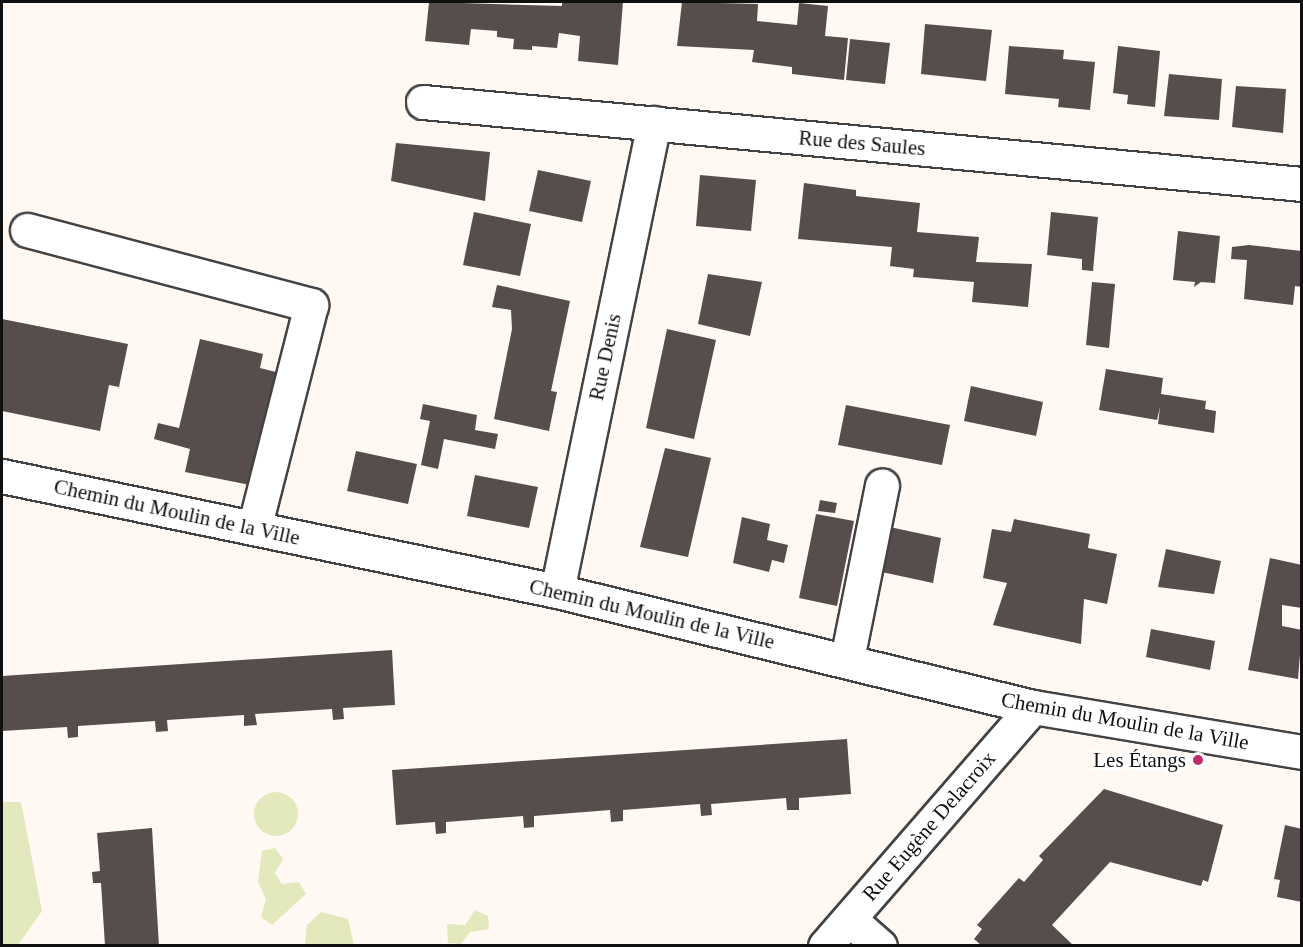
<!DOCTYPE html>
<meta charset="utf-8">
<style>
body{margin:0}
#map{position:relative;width:1303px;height:947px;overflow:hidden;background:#fff8f3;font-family:Georgia,serif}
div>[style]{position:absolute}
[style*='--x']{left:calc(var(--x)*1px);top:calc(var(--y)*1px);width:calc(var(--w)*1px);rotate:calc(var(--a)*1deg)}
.green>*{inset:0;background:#e4e9bd}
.round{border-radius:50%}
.building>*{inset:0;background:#584d4d}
.roads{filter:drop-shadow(2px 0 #434343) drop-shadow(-2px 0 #434343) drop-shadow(0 2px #434343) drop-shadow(0 -2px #434343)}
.minor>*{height:33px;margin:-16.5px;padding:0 16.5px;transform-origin:16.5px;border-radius:16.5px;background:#fff}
.dots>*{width:16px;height:16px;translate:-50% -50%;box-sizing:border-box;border:3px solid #fff;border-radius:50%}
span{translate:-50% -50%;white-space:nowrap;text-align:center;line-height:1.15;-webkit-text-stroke:6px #fff;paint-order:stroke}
.street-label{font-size:21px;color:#101010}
.poi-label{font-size:21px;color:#101010}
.right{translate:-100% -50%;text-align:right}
.frame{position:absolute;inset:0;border:3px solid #101010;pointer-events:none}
</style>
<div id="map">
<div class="green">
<div class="round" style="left:254px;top:792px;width:44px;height:44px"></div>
<div style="clip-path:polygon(2px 802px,21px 802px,42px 911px,18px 945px,2px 945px)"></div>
<div style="clip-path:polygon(275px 848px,283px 859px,275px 873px,282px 884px,299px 882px,306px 894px,272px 925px,261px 917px,266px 899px,258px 882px,262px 851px)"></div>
<div style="clip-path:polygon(475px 910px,488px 916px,489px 929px,470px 932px,461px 944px,448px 943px,447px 924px,465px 925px)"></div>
<div style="clip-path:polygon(321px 912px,348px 919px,354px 945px,305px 945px,307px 925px)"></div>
</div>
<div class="building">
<div style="clip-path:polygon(429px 2px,562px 6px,562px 2px,623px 2px,618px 65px,578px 61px,580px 36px,559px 33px,557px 48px,532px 46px,532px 50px,513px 49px,514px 39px,497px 37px,497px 31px,471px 29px,469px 45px,425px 41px)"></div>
<div style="clip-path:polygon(682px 2px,758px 4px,757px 21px,797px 25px,799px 3px,828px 6px,825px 36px,848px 38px,844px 80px,792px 74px,792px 67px,752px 62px,754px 50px,677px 46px)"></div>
<div style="clip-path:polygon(925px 24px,992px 30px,986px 81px,921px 74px)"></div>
<div style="clip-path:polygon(850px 39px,890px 43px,885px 84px,846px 80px)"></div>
<div style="clip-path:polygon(1009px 46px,1064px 50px,1063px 59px,1095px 62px,1090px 110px,1058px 107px,1059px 99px,1005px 94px)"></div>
<div style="clip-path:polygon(1118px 46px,1160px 51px,1155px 107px,1127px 104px,1128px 95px,1113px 93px)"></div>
<div style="clip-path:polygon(1169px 74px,1222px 79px,1219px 120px,1164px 116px)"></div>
<div style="clip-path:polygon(1236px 86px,1286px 89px,1283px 133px,1232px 127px)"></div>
<div style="clip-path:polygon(396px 143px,490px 152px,485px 201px,391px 181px)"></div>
<div style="clip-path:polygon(538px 170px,591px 181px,582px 222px,529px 211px)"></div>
<div style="clip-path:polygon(700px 175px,756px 180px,751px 231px,696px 226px)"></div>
<div style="clip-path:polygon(804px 183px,856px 190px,856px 196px,920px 203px,917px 232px,979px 237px,976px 262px,1032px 264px,1028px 307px,972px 302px,974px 282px,913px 277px,914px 269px,890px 266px,892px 247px,798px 239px)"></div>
<div style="clip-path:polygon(474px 212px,531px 224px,520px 276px,463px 265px)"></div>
<div style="clip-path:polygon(1051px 212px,1098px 217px,1093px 271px,1082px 270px,1082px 259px,1047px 255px)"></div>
<div style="clip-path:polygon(1178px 231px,1220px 236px,1215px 283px,1201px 282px,1194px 287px,1195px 282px,1173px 280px)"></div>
<div style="clip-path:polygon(1249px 245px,1302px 251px,1302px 287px,1295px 286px,1293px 305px,1244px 299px,1247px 260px,1231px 259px,1232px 247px)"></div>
<div style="clip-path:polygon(708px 274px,762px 282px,750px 336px,698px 324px)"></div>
<div style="clip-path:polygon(1092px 282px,1115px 284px,1109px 348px,1086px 345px)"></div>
<div style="clip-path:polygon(497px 285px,570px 301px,551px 391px,557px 392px,549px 431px,494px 419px,512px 329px,511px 310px,492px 307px)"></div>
<div style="clip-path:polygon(2px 319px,128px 344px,119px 387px,109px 385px,100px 431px,2px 411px)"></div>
<div style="clip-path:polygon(667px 329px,716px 340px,694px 439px,646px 428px)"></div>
<div style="clip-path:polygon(200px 339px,263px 354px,260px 368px,276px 372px,250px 485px,185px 472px,190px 449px,154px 439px,158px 423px,179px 428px)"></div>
<div style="clip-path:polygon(1106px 369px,1163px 378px,1161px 394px,1206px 401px,1205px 409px,1216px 411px,1214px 433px,1158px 424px,1160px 407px,1157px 420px,1099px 410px)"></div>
<div style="clip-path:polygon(971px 386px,1043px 402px,1036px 436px,964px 421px)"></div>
<div style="clip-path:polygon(423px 404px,477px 415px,475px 430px,498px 434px,495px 449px,444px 439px,438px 469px,421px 465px,430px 421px,420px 419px)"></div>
<div style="clip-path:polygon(846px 405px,950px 425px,942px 465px,838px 445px)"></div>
<div style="clip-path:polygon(665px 448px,711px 458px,688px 557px,640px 547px)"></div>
<div style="clip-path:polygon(356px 451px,417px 464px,408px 504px,347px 491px)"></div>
<div style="clip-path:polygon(475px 475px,538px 487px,529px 528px,467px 516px)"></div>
<div style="clip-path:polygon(820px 500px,837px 503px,835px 513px,818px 511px)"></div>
<div style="clip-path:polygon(816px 514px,854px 521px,837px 606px,799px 598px)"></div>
<div style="clip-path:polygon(742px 517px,770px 524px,767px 540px,788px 545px,784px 563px,772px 560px,769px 572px,733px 563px)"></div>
<div style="clip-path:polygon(1014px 519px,1090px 534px,1088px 548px,1117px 554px,1107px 604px,1084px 599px,1081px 644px,993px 625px,1007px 583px,983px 578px,992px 529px,1011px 532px)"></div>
<div style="clip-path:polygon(885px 526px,941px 538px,933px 583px,877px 571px)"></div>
<div style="clip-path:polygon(1166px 549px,1221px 561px,1214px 594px,1158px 587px)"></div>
<div style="clip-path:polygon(1270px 558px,1302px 565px,1302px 608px,1282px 605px,1282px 626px,1302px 630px,1298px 679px,1248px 670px)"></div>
<div style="clip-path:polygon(1151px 629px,1215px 641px,1210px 670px,1146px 657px)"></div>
<div style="clip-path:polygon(392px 650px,395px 705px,343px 708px,344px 719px,333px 720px,332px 709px,255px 714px,257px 725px,244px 726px,244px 715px,167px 720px,168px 731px,156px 732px,155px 721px,78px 726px,78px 737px,68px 738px,67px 727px,2px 731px,2px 676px)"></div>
<div style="clip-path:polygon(847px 739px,851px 794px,799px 798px,799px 810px,787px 810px,786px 798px,711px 804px,712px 815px,701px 816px,700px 804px,623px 810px,623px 821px,611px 822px,610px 810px,534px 816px,534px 827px,524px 828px,523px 816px,446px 822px,446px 833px,436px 834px,435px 822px,396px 825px,392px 770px)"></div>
<div style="clip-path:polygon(1104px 789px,1223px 825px,1208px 882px,1203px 880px,1201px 886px,1110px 862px,1052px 925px,1074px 946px,982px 946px,974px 939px,982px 929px,977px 925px,1019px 878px,1024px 882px,1043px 860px,1039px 856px)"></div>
<div style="clip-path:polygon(1285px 825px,1302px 829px,1302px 902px,1277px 897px,1280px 880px,1274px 879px)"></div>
<div style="clip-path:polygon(152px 828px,159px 946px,105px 946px,101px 883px,93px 883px,92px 872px,100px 871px,97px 833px)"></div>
</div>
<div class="roads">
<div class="minor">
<div style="--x:423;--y:102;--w:883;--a:5.33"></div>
<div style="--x:27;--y:230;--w:294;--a:14.8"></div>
<div style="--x:311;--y:305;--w:230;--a:104.3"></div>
<div style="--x:2;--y:476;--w:567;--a:11.71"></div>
<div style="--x:557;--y:591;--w:490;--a:13.7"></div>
<div style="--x:1033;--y:707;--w:273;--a:9.5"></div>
<div style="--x:557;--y:591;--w:478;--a:-78.3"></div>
<div style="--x:847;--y:659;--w:177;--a:-78.6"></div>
<div style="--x:849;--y:919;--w:41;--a:41.1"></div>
<div style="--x:825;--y:946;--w:317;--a:-49"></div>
</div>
</div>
<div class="dots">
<div style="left:1198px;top:760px;background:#bc2c68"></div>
</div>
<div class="street-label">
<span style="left:862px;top:143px;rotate:5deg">Rue des Saules</span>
<span style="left:605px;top:357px;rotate:-78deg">Rue Denis</span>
<span style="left:177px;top:512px;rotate:12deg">Chemin du Moulin de la Ville</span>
<span style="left:652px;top:614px;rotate:13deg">Chemin du Moulin de la Ville</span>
<span style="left:1125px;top:721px;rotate:10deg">Chemin du Moulin de la Ville</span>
<span style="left:929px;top:826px;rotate:-49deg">Rue Eugène Delacroix</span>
</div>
<div class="poi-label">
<span class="right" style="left:1186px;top:760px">Les Étangs</span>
</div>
<div class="frame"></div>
</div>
